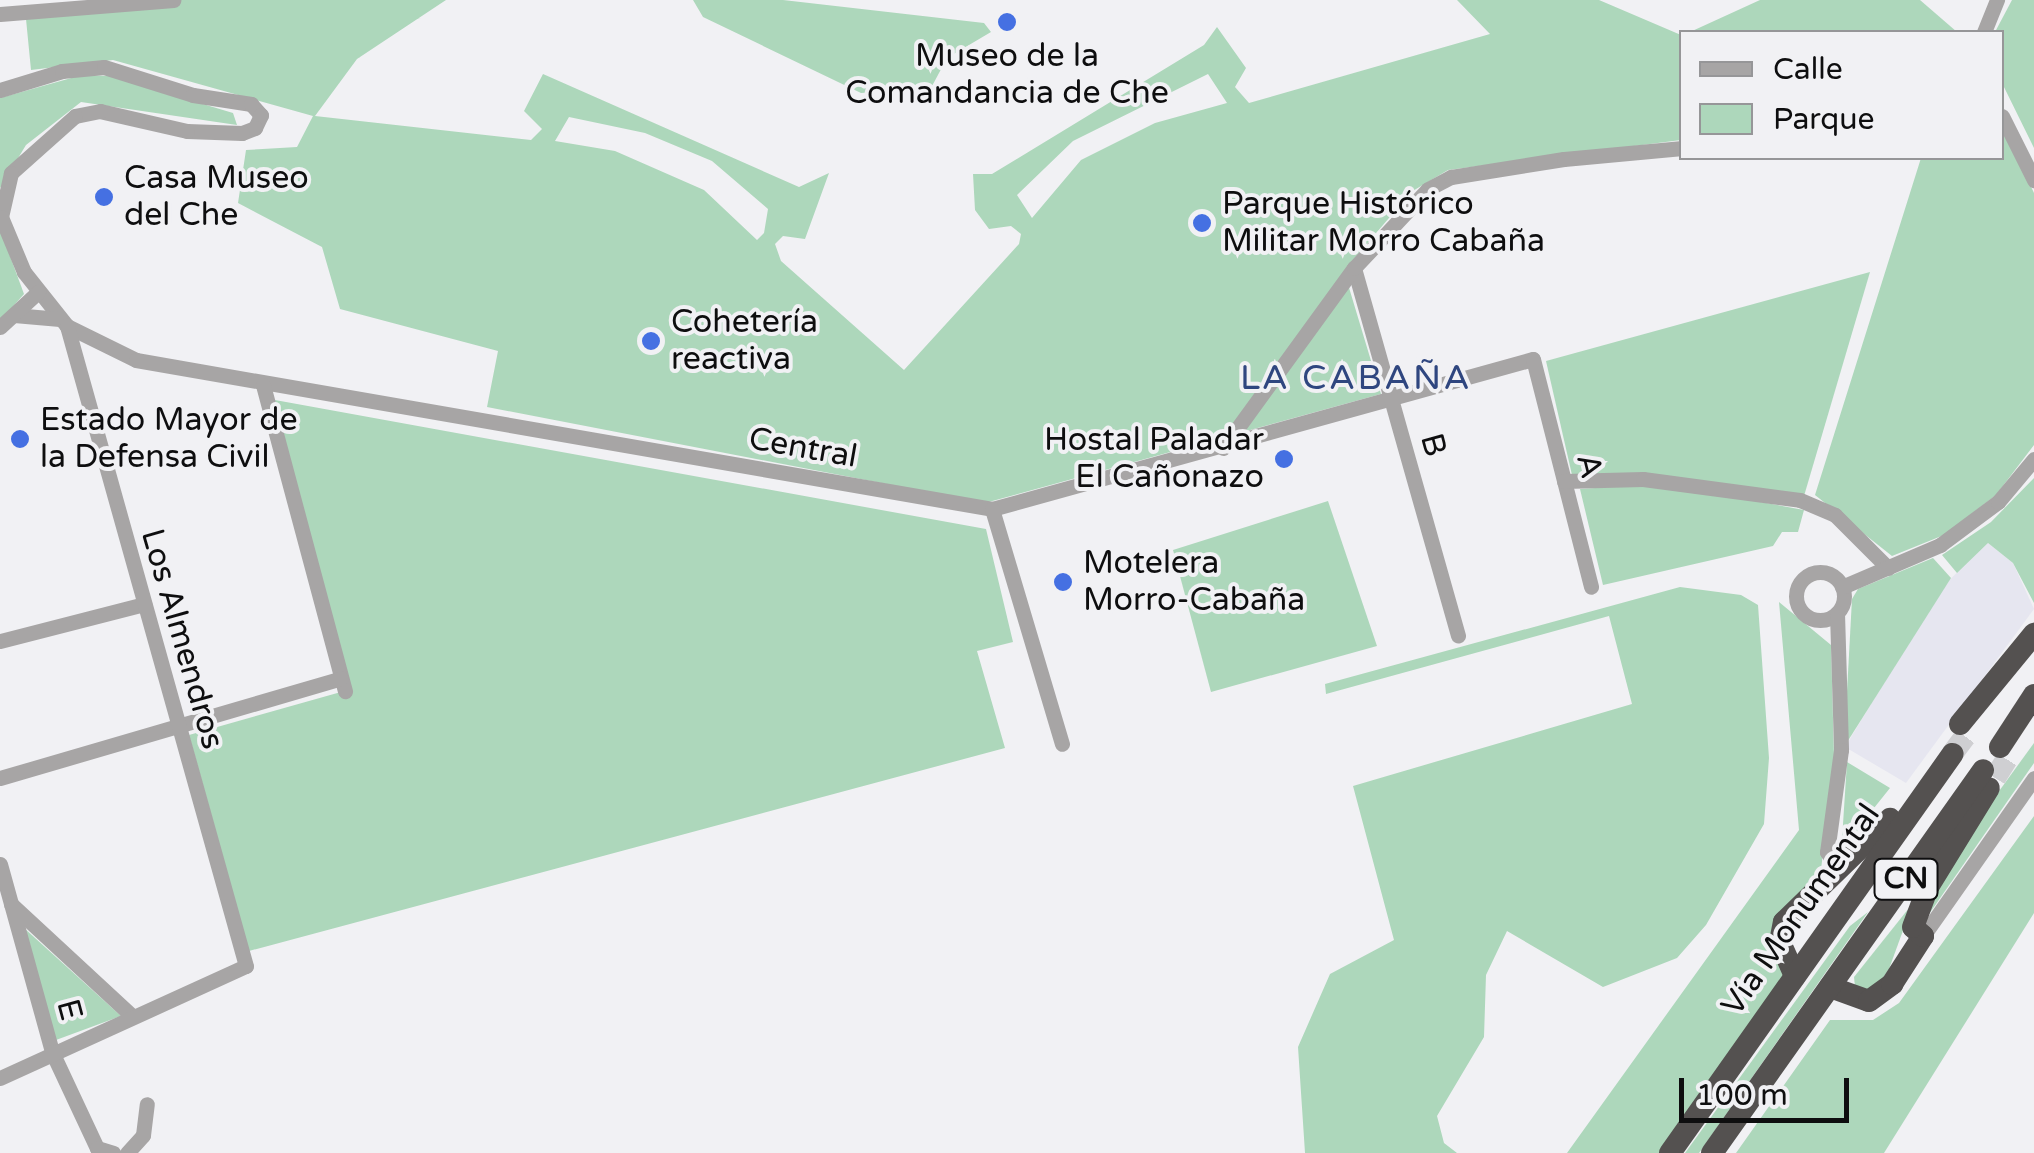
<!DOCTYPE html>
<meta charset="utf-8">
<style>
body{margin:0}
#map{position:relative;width:2034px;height:1153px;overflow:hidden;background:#f1f1f4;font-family:"Varela Round",sans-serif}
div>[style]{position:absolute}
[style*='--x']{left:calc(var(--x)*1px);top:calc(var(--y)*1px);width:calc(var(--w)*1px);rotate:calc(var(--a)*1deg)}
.built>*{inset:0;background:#e6e6f0}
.green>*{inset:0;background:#add7bb}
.highway-tunnel>*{height:22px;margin-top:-11px;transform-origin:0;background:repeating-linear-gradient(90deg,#cfcfd2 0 22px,transparent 0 33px)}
.minor>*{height:15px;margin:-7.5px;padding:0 7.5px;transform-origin:7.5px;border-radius:7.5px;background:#a7a5a5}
.minor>.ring{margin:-7.5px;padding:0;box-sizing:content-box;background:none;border:15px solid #a7a5a5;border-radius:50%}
.highway>*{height:22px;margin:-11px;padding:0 11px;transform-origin:11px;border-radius:11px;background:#545150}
.dots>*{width:28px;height:28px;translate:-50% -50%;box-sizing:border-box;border:5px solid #f1f1f4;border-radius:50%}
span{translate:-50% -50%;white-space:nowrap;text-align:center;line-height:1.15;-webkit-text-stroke:8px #f1f1f4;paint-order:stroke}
.shield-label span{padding:2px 8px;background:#f1f1f4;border:2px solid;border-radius:8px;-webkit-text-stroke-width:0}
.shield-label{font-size:30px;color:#0e0e0f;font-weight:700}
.poi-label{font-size:32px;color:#0e0e0f}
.left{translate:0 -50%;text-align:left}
.right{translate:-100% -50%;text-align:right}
.street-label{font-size:32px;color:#0e0e0f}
.neighbourhood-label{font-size:35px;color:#2f467f;letter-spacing:2.5px}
.legend{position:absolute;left:1679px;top:30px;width:325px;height:130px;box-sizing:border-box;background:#f1f1f4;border:2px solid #969698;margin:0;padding:12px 18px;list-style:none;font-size:30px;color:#0e0e0f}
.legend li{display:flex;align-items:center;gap:20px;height:50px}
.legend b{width:50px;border:2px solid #969698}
.scale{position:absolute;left:1679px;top:1078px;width:170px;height:45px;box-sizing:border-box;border:5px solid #0e0e0f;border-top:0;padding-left:12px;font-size:30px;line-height:35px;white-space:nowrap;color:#0e0e0f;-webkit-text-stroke:8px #f1f1f4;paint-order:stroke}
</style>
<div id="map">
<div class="built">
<div style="clip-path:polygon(1988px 543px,2013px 563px,2034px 609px,1906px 783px,1845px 747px,1943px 586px)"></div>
</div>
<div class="green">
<div style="clip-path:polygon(evenodd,156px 0,446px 0,357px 59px,315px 116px,531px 140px,542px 129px,524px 111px,543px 74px,799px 187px,829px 173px,805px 239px,783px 236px,775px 244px,781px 261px,904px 370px,1019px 244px,1021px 234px,1011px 226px,989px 229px,975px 210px,973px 174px,992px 174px,1204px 45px,1217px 27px,1246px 68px,1235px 87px,1249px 103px,1490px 34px,1457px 0,1599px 0,1681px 35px,1681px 140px,1448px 170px,1411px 192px,1344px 271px,1381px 394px,985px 503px,487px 407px,498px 351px,340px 309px,322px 247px,238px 203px,246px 150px,297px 147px,313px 116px,113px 60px,31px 70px,26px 19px,156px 0,1208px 74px,1227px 103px,1155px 123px,1081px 160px,1032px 218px,1017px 195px,1073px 141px,1208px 74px,156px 0,569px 117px,645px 133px,712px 161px,768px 209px,764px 233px,757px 240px,704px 190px,615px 151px,555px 141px,569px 117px)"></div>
<div style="clip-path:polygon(693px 0,783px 0,984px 23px,991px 32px,947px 58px,931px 88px,861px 93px,703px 17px)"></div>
<div style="clip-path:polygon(1760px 0,1920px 0,1957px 32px,1690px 32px)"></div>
<div style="clip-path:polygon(2012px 0,2034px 0,2034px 148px,2002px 83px,2002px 32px,1995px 32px)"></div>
<div style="clip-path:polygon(82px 75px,109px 76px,233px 113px,237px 125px,81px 102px,26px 145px,0 188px,0 98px)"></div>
<div style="clip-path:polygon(2002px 125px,2034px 193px,2034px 445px,1996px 495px,1944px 535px,1892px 556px,1815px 495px,1921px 158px,2002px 158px)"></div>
<div style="clip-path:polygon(0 229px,24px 294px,0 321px)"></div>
<div style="clip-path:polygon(1870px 272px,1804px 496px,1572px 475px,1546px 361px)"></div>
<div style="clip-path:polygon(275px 400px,986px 529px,1013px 642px,977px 651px,1005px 748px,249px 951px,189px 735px,348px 690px)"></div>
<div style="clip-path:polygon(2034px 478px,2034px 603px,2013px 563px,1988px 543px,1957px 573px,1942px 555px,1991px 522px)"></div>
<div style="clip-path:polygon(1641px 485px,1728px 496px,1804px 510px,1798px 532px,1782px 532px,1773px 546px,1603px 585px,1580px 489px)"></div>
<div style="clip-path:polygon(1328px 501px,1377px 646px,1211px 692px,1173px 550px)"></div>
<div style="clip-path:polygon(1933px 558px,1951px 578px,1844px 747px,1852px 599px,1858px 589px)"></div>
<div style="clip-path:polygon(1680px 587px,1741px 595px,1758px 605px,1769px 758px,1764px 824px,1706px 925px,1677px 958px,1603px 987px,1507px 931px,1486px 975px,1484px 1037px,1437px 1116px,1444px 1143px,1457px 1153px,1305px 1153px,1298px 1047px,1330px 974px,1394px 940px,1353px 786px,1632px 704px,1609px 616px,1326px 694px,1325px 684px)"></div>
<div style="clip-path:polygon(1779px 602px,1831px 645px,1834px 755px,1820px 879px,1778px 922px,1789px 973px,1659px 1153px,1567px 1153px,1799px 830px)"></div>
<div style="clip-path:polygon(2034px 743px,2034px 763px,1920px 927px,1957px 849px)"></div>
<div style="clip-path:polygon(1847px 762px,1890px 788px,1866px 818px,1873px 825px,1841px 855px)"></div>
<div style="clip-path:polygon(2034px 816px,2034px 913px,1884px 1153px,1736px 1153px,1830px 1020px,1873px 1020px,1899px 1003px)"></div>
<div style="clip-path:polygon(1913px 903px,1889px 969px,1871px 995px,1855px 987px,1854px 977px)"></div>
<div style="clip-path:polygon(1868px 912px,1699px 1153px,1685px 1153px,1850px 926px)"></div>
<div style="clip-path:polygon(24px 928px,121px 1016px,56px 1040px)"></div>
</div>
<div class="highway-tunnel">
<div style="--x:1952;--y:754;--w:31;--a:-53"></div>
<div style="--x:1995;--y:778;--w:26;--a:-58"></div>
</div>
<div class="minor">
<div style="--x:0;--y:14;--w:174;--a:-4.6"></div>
<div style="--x:1984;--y:32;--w:35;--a:-68"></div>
<div style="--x:0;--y:90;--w:65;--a:-17"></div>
<div style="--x:62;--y:71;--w:42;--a:-5.4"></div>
<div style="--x:104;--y:67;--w:93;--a:17.5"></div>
<div style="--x:193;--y:95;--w:59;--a:8.8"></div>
<div style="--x:251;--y:104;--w:15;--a:48"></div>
<div style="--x:261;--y:115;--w:14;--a:115"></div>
<div style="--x:255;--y:128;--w:14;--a:159"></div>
<div style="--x:242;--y:133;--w:55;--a:-177.9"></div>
<div style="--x:187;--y:131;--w:89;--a:-167.1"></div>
<div style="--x:100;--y:111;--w:25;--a:169"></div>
<div style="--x:75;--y:116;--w:86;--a:138.3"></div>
<div style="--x:11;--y:173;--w:45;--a:102.8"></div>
<div style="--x:1;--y:217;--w:60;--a:67.3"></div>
<div style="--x:24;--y:272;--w:69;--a:51.5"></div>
<div style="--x:67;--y:326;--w:77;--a:26.2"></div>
<div style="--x:136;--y:360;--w:869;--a:9.87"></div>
<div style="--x:992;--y:509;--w:561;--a:-15.5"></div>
<div style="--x:1533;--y:359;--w:235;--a:75.7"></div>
<div style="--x:2002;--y:116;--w:72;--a:63.4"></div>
<div style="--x:1354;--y:268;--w:382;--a:74.2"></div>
<div style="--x:14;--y:315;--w:46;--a:5"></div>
<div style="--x:0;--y:327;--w:52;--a:-42.6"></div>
<div style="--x:263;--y:385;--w:317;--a:75"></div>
<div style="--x:1223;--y:448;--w:223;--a:-54"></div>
<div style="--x:1354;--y:268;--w:108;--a:-46.9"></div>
<div style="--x:1428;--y:189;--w:26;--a:-28"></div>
<div style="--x:1451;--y:177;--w:114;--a:-9.1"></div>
<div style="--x:1564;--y:159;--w:119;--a:-5.3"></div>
<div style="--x:1564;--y:481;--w:79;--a:-1.5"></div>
<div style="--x:1643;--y:479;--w:158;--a:7.6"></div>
<div style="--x:1800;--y:500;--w:38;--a:23"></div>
<div style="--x:1835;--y:515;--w:75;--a:45"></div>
<div style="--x:992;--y:509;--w:245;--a:73.4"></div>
<div class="ring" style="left:1796px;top:572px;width:33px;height:33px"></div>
<div style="--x:1842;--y:587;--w:107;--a:-23.2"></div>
<div style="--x:1940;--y:545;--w:72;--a:-36.6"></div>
<div style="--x:1998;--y:502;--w:56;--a:-50.1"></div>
<div style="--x:1837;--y:613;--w:137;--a:88.3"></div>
<div style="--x:1841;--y:750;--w:103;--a:97.8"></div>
<div style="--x:1827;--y:852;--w:20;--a:57"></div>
<div style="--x:0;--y:641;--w:149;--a:-14.4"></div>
<div style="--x:0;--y:778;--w:355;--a:-16.3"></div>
<div style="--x:0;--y:864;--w:195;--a:74.5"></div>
<div style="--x:52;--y:1052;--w:106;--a:64.9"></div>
<div style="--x:97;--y:1148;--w:17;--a:17"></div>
<div style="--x:11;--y:904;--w:165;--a:42.8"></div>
<div style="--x:1923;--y:936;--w:193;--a:-54.9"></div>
<div style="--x:0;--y:1078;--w:270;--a:-24.5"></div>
<div style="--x:246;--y:966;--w:665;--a:-105.63"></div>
<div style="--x:127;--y:1153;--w:24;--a:-48"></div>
<div style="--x:143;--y:1135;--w:31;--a:-83"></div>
</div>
<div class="highway">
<div style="--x:1960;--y:724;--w:117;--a:-50.6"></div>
<div style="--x:2000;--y:747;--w:62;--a:-56.8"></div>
<div style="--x:1795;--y:976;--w:37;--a:-114"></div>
<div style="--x:1780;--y:942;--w:20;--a:-79"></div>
<div style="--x:1784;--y:922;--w:148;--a:-44.2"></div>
<div style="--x:1830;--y:987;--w:41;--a:19.7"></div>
<div style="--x:1869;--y:1001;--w:29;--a:-36"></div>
<div style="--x:1892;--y:984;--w:57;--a:-57.1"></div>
<div style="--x:1923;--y:936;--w:13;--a:-138"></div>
<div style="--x:1913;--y:927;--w:43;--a:-69.4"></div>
<div style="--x:1928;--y:887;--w:116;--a:-58.4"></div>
<div style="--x:1670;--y:1153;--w:489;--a:-54.7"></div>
<div style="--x:1712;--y:1153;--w:469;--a:-54.7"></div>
</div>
<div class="dots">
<div style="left:1007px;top:22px;background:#4570e2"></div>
<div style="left:104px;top:197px;background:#4570e2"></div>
<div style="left:1202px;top:223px;background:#4570e2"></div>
<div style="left:651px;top:341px;background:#4570e2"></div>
<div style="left:20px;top:439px;background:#4570e2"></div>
<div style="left:1284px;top:459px;background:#4570e2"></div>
<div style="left:1063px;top:582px;background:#4570e2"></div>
</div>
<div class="shield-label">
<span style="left:1906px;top:879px">CN</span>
</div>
<div class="poi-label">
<span style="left:1007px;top:75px">Museo de la<br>Comandancia de Che</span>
<span class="left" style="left:124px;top:197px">Casa Museo<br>del Che</span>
<span class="left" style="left:1222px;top:223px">Parque Histórico<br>Militar Morro Cabaña</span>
<span class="left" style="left:671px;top:341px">Cohetería<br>reactiva</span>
<span class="left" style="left:40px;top:439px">Estado Mayor de<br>la Defensa Civil</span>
<span class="right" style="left:1264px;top:459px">Hostal Paladar<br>El Cañonazo</span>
<span class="left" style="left:1083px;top:582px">Motelera<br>Morro-Cabaña</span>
</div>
<div class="street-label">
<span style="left:1433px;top:445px;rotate:75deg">B</span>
<span style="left:803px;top:448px;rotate:10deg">Central</span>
<span style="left:1589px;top:466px;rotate:76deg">A</span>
<span style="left:182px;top:639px;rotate:74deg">Los Almendros</span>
<span style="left:1801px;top:910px;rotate:-55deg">Vía Monumental</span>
<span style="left:69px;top:1010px;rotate:75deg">E</span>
</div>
<div class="neighbourhood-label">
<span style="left:1356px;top:378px">LA CABAÑA</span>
</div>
<ul class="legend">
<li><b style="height:12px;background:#a7a5a5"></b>Calle</li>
<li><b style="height:28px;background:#add7bb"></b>Parque</li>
</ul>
<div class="scale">100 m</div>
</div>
